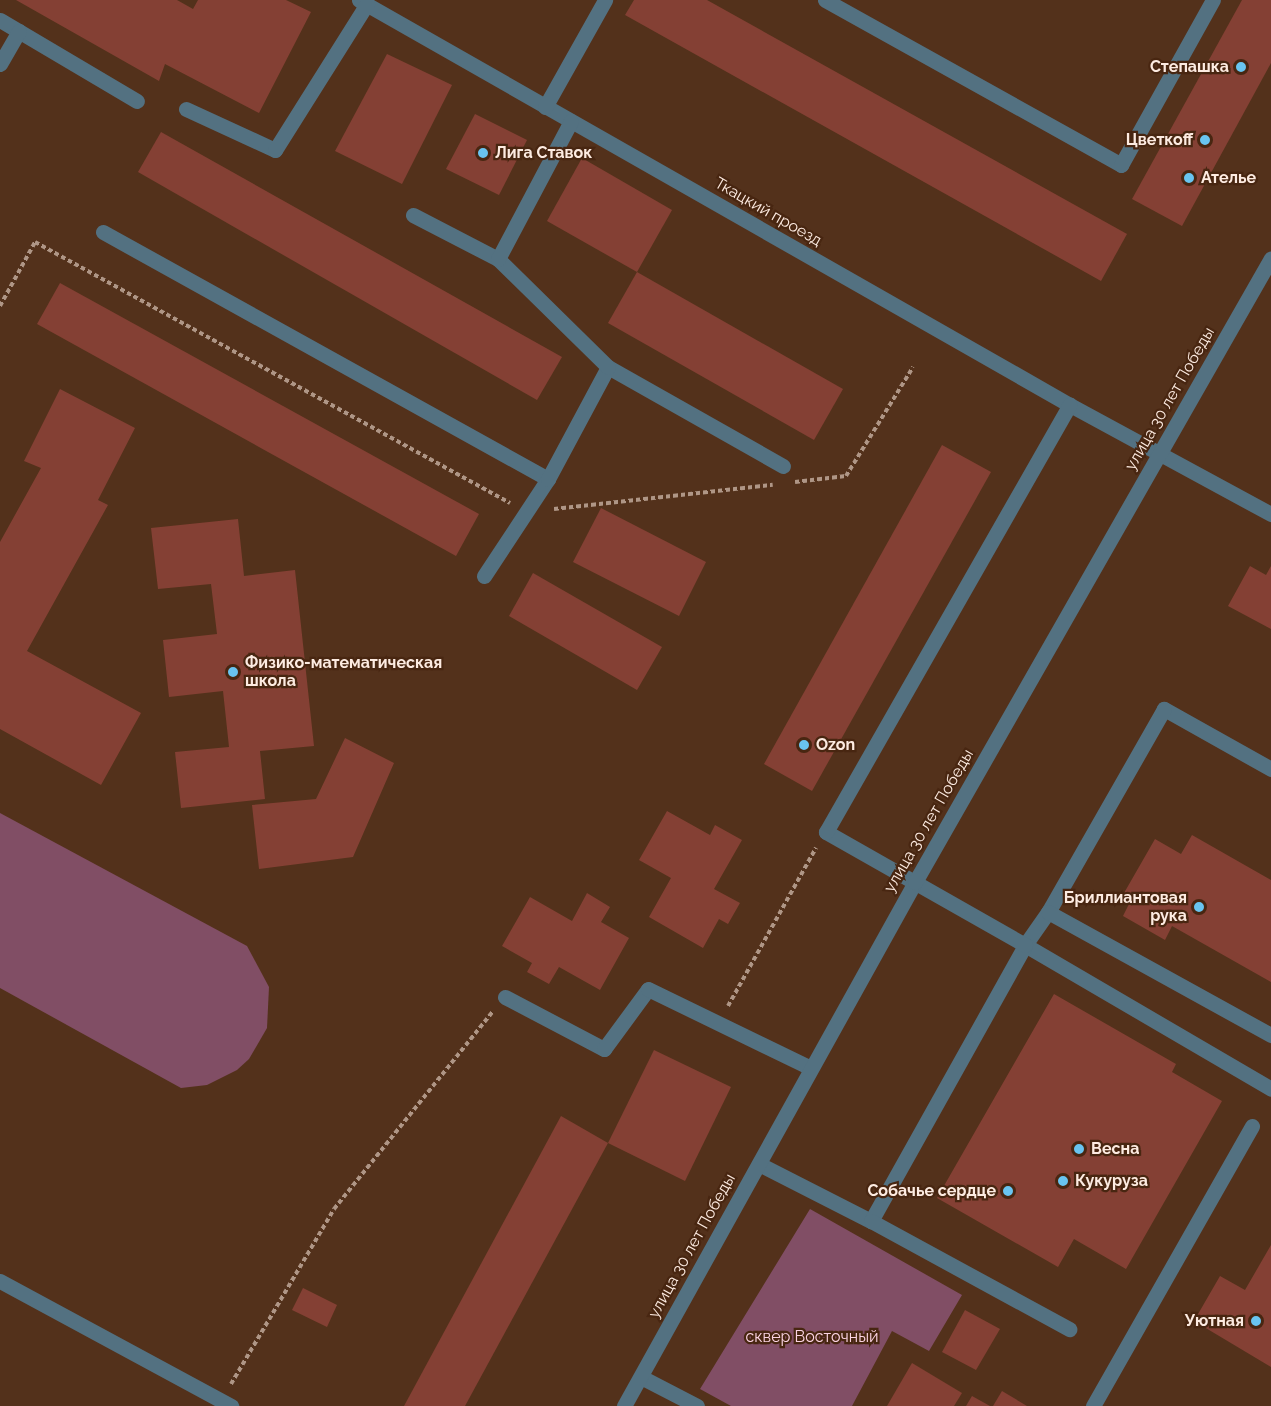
<!DOCTYPE html>
<meta charset="utf-8">
<style>
body{margin:0}
#map{position:relative;width:1271px;height:1406px;overflow:hidden;background:#53311b;font-family:Raleway,sans-serif}
div>[style]{position:absolute}
[style*='--x']{left:calc(var(--x)*1px);top:calc(var(--y)*1px);width:calc(var(--w)*1px);rotate:calc(var(--a)*1deg)}
.green>*{inset:0;background:#814e65}
.building>*{inset:0;background:#844034}
.path>*{height:4px;margin-top:-2px;transform-origin:0;background:repeating-linear-gradient(90deg,#af9686 0 4.5px,transparent 0 7.5px)}
.minor>*{height:15px;margin:-7.5px;padding:0 7.5px;transform-origin:7.5px;border-radius:7.5px;background:#537181}
.dots>*{width:16px;height:16px;translate:-50% -50%;box-sizing:border-box;border:3px solid #482611;border-radius:50%}
span{translate:-50% -50%;white-space:nowrap;text-align:center;line-height:1.15;-webkit-text-stroke:4.5px #482611;paint-order:stroke}
.poi-label{font-size:16px;color:#fdebe1;font-weight:700}
.right{translate:-100% -50%;text-align:right}
.left{translate:0 -50%;text-align:left}
.street-label{font-size:16px;color:#fdebe1}
.park-label{font-size:16px;color:#fcd4e4}
</style>
<div id="map">
<div class="green">
<div style="clip-path:polygon(0 813px,247px 946px,269px 987px,267px 1028px,249px 1059px,237px 1070px,207px 1085px,181px 1088px,0 988px)"></div>
<div style="clip-path:polygon(810px 1209px,962px 1295px,929px 1351px,892px 1331px,852px 1406px,731px 1406px,700px 1389px)"></div>
</div>
<div class="building">
<div style="clip-path:polygon(16px 0,177px 0,193px 9px,198px 0,286px 0,311px 12px,259px 113px,165px 64px,159px 81px)"></div>
<div style="clip-path:polygon(634px 0,707px 0,1127px 234px,1101px 281px,625px 15px)"></div>
<div style="clip-path:polygon(1242px 0,1271px 0,1271px 63px,1182px 226px,1132px 199px)"></div>
<div style="clip-path:polygon(387px 54px,452px 85px,402px 184px,335px 151px)"></div>
<div style="clip-path:polygon(475px 114px,527px 140px,499px 195px,446px 169px)"></div>
<div style="clip-path:polygon(161px 132px,562px 357px,537px 400px,138px 172px)"></div>
<div style="clip-path:polygon(582px 158px,672px 210px,637px 272px,547px 221px)"></div>
<div style="clip-path:polygon(637px 272px,843px 389px,814px 440px,608px 323px)"></div>
<div style="clip-path:polygon(60px 283px,479px 514px,456px 556px,37px 324px)"></div>
<div style="clip-path:polygon(60px 389px,135px 428px,98px 500px,108px 505px,27px 651px,141px 713px,101px 785px,0 729px,0 542px,41px 468px,24px 461px)"></div>
<div style="clip-path:polygon(942px 445px,991px 472px,812px 791px,764px 764px)"></div>
<div style="clip-path:polygon(601px 508px,706px 562px,679px 616px,573px 562px)"></div>
<div style="clip-path:polygon(238px 519px,244px 576px,295px 570px,314px 746px,260px 751px,265px 799px,181px 808px,175px 752px,229px 747px,223px 691px,169px 697px,163px 640px,217px 634px,211px 584px,158px 589px,151px 528px)"></div>
<div style="clip-path:polygon(1250px 566px,1266px 575px,1271px 566px,1271px 629px,1228px 606px)"></div>
<div style="clip-path:polygon(533px 573px,662px 647px,637px 690px,509px 616px)"></div>
<div style="clip-path:polygon(345px 738px,394px 763px,353px 857px,259px 869px,252px 805px,316px 799px)"></div>
<div style="clip-path:polygon(667px 811px,710px 835px,715px 825px,742px 840px,714px 889px,740px 903px,728px 924px,719px 919px,703px 948px,649px 917px,671px 878px,639px 860px)"></div>
<div style="clip-path:polygon(1192px 835px,1271px 880px,1271px 982px,1172px 926px,1165px 940px,1123px 916px,1132px 898px,1124px 893px,1155px 839px,1181px 854px)"></div>
<div style="clip-path:polygon(587px 893px,610px 907px,601px 922px,629px 938px,600px 990px,559px 967px,549px 984px,527px 972px,532px 963px,502px 946px,530px 897px,572px 921px)"></div>
<div style="clip-path:polygon(1054px 994px,1176px 1064px,1172px 1072px,1222px 1101px,1126px 1269px,1074px 1239px,1058px 1267px,937px 1198px)"></div>
<div style="clip-path:polygon(654px 1050px,731px 1087px,685px 1181px,608px 1143px)"></div>
<div style="clip-path:polygon(561px 1116px,608px 1143px,465px 1406px,404px 1406px)"></div>
<div style="clip-path:polygon(1271px 1245px,1271px 1367px,1194px 1321px,1220px 1276px,1245px 1290px)"></div>
<div style="clip-path:polygon(303px 1288px,337px 1305px,327px 1327px,292px 1310px)"></div>
<div style="clip-path:polygon(965px 1310px,1000px 1329px,976px 1370px,942px 1352px)"></div>
<div style="clip-path:polygon(912px 1363px,962px 1393px,954px 1406px,887px 1406px)"></div>
<div style="clip-path:polygon(1002px 1391px,1027px 1406px,993px 1406px)"></div>
<div style="clip-path:polygon(972px 1396px,990px 1406px,966px 1406px)"></div>
</div>
<div class="path">
<div style="--x:0;--y:306;--w:73;--a:-61.3"></div>
<div style="--x:35;--y:242;--w:542;--a:28.79"></div>
<div style="--x:795;--y:482;--w:51;--a:-6.7"></div>
<div style="--x:846;--y:476;--w:128;--a:-58.4"></div>
<div style="--x:554;--y:509;--w:220;--a:-6.3"></div>
<div style="--x:728;--y:1006;--w:181;--a:-60.9"></div>
<div style="--x:231;--y:1384;--w:203;--a:-59.5"></div>
<div style="--x:334;--y:1209;--w:254;--a:-51.2"></div>
</div>
<div class="minor">
<div style="--x:359;--y:0;--w:818;--a:29.67"></div>
<div style="--x:1070;--y:405;--w:229;--a:28.5"></div>
<div style="--x:825;--y:0;--w:339;--a:29.1"></div>
<div style="--x:1121;--y:165;--w:189;--a:-60.9"></div>
<div style="--x:0;--y:20;--w:159;--a:30.6"></div>
<div style="--x:0;--y:64;--w:38;--a:-60"></div>
<div style="--x:545;--y:107;--w:123;--a:-60.7"></div>
<div style="--x:186;--y:109;--w:98;--a:24.7"></div>
<div style="--x:275;--y:150;--w:173;--a:-57.8"></div>
<div style="--x:413;--y:215;--w:96;--a:27.4"></div>
<div style="--x:103;--y:232;--w:509;--a:29.03"></div>
<div style="--x:608;--y:367;--w:201;--a:29.5"></div>
<div style="--x:484;--y:576;--w:116;--a:-56.6"></div>
<div style="--x:548;--y:479;--w:127;--a:-61.8"></div>
<div style="--x:608;--y:367;--w:154;--a:-135.5"></div>
<div style="--x:498;--y:259;--w:156;--a:-62.1"></div>
<div style="--x:1271;--y:769;--w:123;--a:-150.7"></div>
<div style="--x:1164;--y:709;--w:234;--a:119.7"></div>
<div style="--x:1048;--y:912;--w:40;--a:124.9"></div>
<div style="--x:1025;--y:945;--w:285;--a:30.3"></div>
<div style="--x:1048;--y:912;--w:255;--a:28.9"></div>
<div style="--x:505;--y:997;--w:112;--a:27.7"></div>
<div style="--x:604;--y:1049;--w:74;--a:-53.7"></div>
<div style="--x:648;--y:989;--w:181;--a:25.9"></div>
<div style="--x:759;--y:1164;--w:126;--a:27"></div>
<div style="--x:871;--y:1221;--w:316;--a:-60.8"></div>
<div style="--x:1025;--y:945;--w:229;--a:-150.4"></div>
<div style="--x:826;--y:832;--w:492;--a:-60.3"></div>
<div style="--x:871;--y:1221;--w:226;--a:28.6"></div>
<div style="--x:0;--y:1281;--w:263;--a:28.4"></div>
<div style="--x:641;--y:1377;--w:63;--a:27.4"></div>
<div style="--x:624;--y:1406;--w:599;--a:-60.95"></div>
<div style="--x:915;--y:882;--w:718;--a:-60.29"></div>
<div style="--x:1093;--y:1406;--w:322;--a:-60.4"></div>
</div>
<div class="dots">
<div style="left:1241px;top:67px;background:#69c4f0"></div>
<div style="left:1205px;top:140px;background:#69c4f0"></div>
<div style="left:483px;top:153px;background:#69c4f0"></div>
<div style="left:1189px;top:178px;background:#69c4f0"></div>
<div style="left:233px;top:672px;background:#69c4f0"></div>
<div style="left:804px;top:745px;background:#69c4f0"></div>
<div style="left:1199px;top:907px;background:#69c4f0"></div>
<div style="left:1079px;top:1149px;background:#69c4f0"></div>
<div style="left:1063px;top:1181px;background:#69c4f0"></div>
<div style="left:1008px;top:1191px;background:#69c4f0"></div>
<div style="left:1256px;top:1321px;background:#69c4f0"></div>
</div>
<div class="poi-label">
<span class="right" style="left:1229px;top:67px">Степашка</span>
<span class="right" style="left:1193px;top:140px">Цветкоff</span>
<span class="left" style="left:495px;top:153px">Лига Ставок</span>
<span class="left" style="left:1201px;top:178px">Ателье</span>
<span class="left" style="left:245px;top:672px">Физико-математическая<br>школа</span>
<span class="left" style="left:816px;top:745px">Ozon</span>
<span class="right" style="left:1187px;top:907px">Бриллиантовая<br>рука</span>
<span class="left" style="left:1091px;top:1149px">Весна</span>
<span class="left" style="left:1075px;top:1181px">Кукуруза</span>
<span class="right" style="left:996px;top:1191px">Собачье сердце</span>
<span class="right" style="left:1244px;top:1321px">Уютная</span>
</div>
<div class="street-label">
<span style="left:768px;top:212px;rotate:30deg">Ткацкий проезд</span>
<span style="left:1170px;top:399px;rotate:-60deg">улица 30 лет Победы</span>
<span style="left:929px;top:821px;rotate:-60deg">улица 30 лет Победы</span>
<span style="left:692px;top:1246px;rotate:-61deg">улица 30 лет Победы</span>
</div>
<div class="park-label">
<span style="left:812px;top:1337px">сквер Восточный</span>
</div>
</div>
